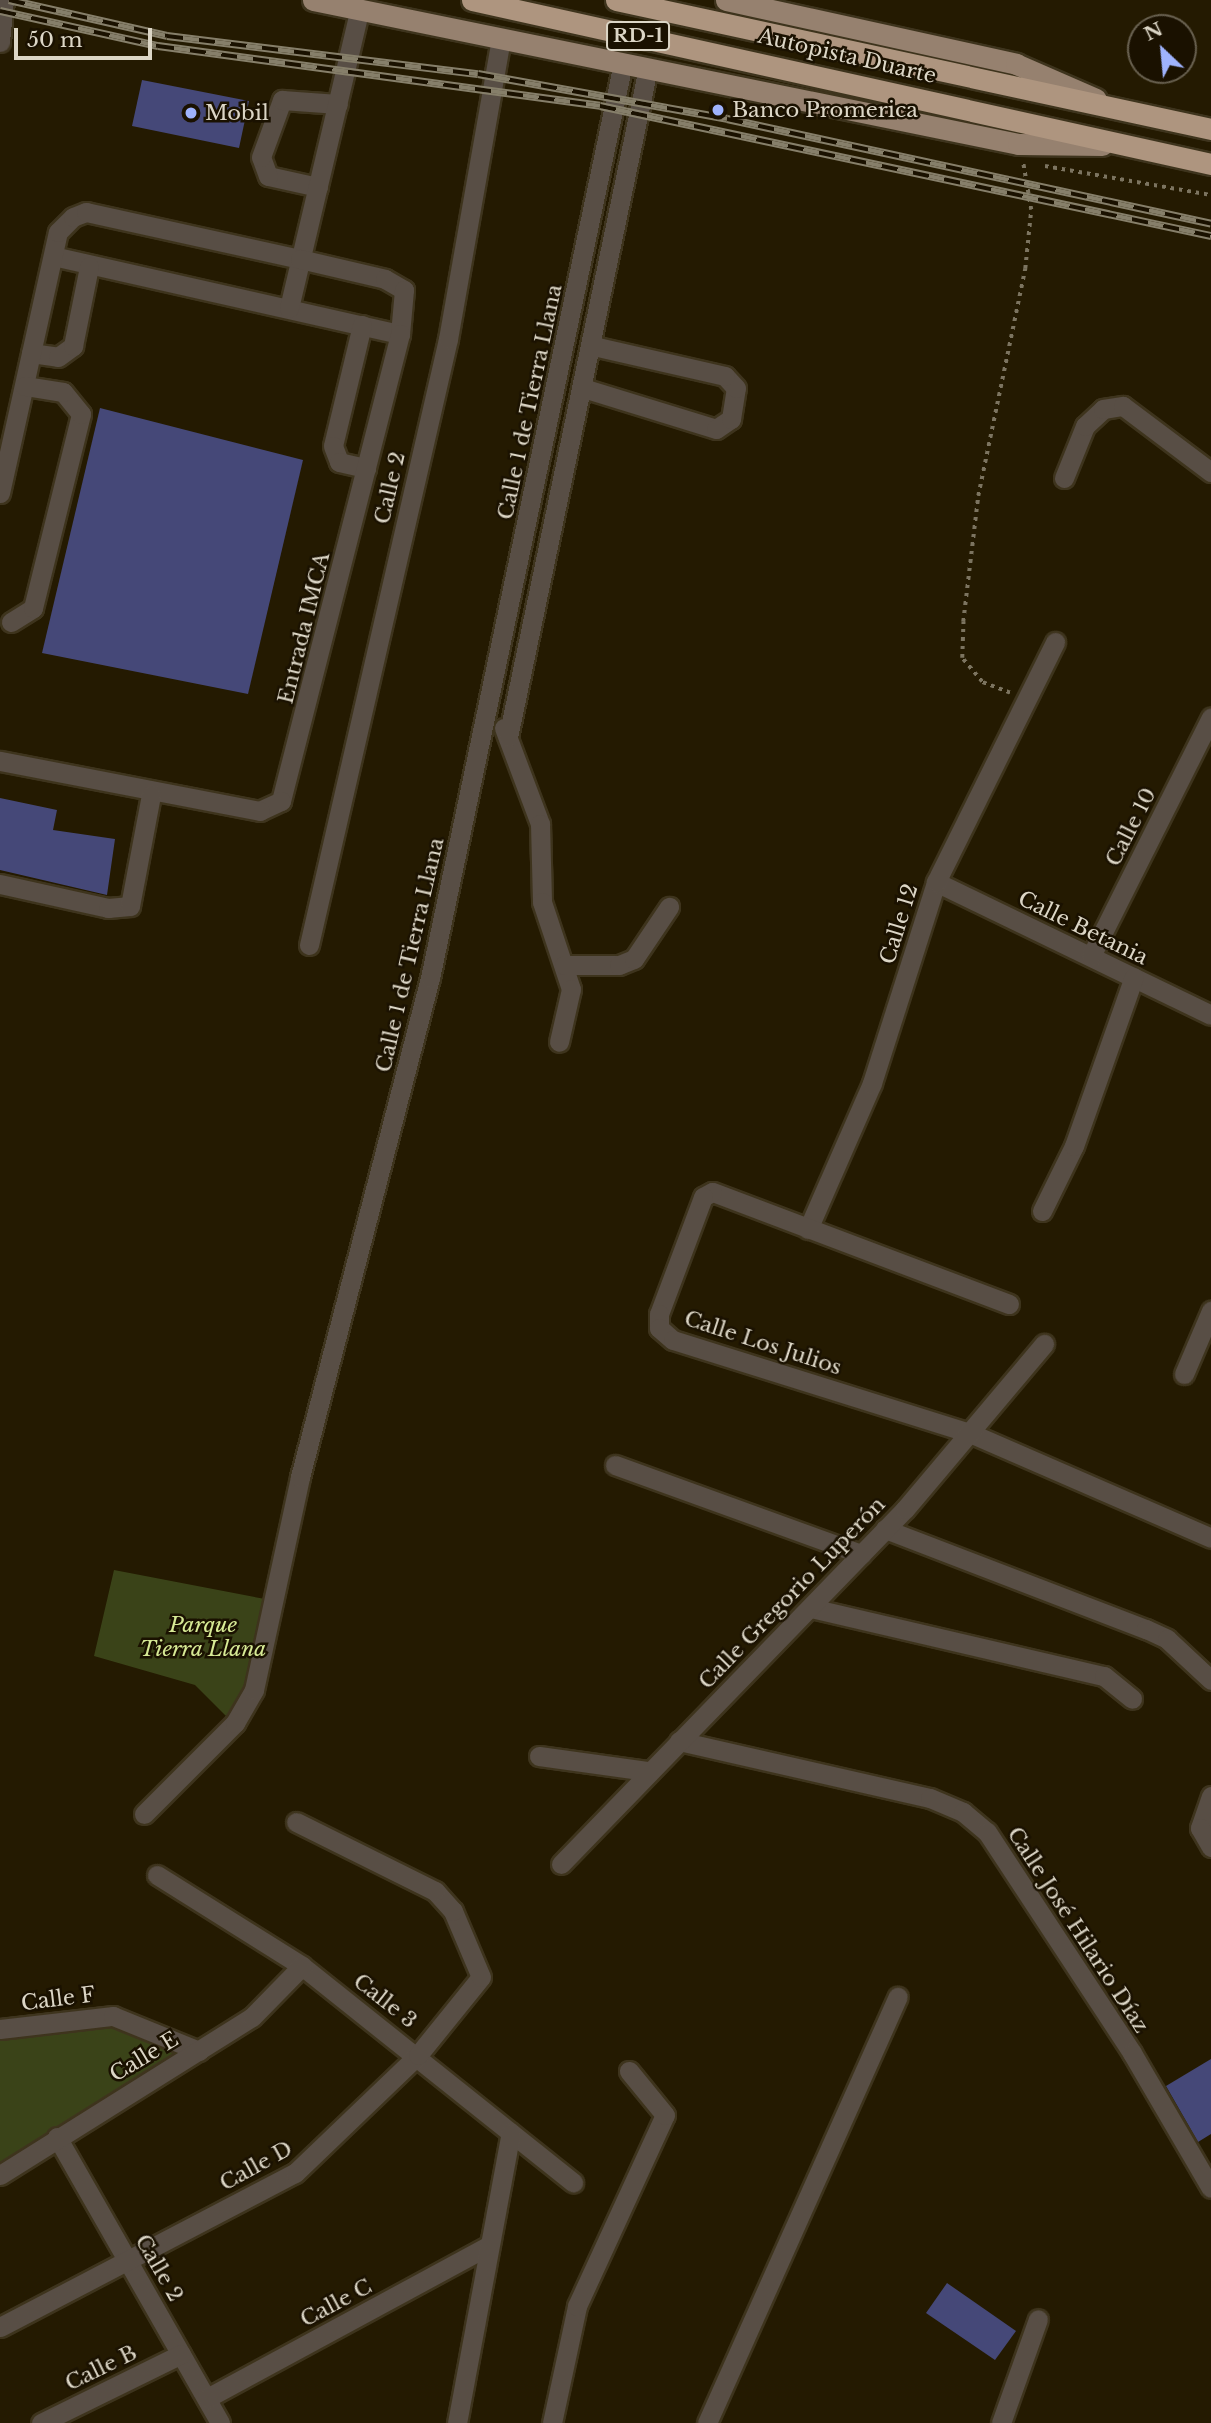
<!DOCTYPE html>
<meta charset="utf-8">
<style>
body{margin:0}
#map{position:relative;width:1211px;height:2423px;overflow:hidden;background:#241a01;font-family:"Libre Baskerville",serif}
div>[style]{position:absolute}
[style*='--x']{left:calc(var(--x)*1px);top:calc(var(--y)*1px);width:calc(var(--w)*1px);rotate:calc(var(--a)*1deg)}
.green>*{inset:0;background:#3a4318}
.building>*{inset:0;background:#454878}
.path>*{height:3.5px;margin-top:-1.75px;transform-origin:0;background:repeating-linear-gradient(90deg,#7c7460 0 3.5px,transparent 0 8.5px)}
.roads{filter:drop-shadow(2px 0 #3e341d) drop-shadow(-2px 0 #3e341d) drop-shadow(0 2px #3e341d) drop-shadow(0 -2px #3e341d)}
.minor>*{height:19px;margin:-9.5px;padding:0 9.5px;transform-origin:9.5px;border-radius:9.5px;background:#584e45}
.major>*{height:21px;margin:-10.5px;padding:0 10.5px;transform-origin:10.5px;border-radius:10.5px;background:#96816f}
.highway>*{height:21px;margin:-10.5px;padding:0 10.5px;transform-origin:10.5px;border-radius:10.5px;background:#ae957f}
.rail>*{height:8px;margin-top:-4px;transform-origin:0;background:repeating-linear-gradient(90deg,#1a1100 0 16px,#867f6a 0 32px);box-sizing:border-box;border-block:2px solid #867f6a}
.dots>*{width:19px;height:19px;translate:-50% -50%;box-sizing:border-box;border:4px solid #1a1100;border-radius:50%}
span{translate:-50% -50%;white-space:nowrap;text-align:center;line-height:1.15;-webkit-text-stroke:5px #1a1100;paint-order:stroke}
.shield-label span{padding:2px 5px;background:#1a1100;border:2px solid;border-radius:5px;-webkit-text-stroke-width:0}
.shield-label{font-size:19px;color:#dcd6c6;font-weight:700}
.street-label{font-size:21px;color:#dcd6c6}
.poi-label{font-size:21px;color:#dcd6c6}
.left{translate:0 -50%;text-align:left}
.park-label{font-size:21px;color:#d7ea95;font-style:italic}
.north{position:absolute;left:1127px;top:14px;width:70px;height:70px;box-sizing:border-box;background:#1a1100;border:2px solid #68604f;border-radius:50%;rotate:334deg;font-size:19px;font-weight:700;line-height:28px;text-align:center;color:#dcd6c6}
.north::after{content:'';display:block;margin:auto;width:24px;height:32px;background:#9fb3fd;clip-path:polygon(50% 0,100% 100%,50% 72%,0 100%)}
.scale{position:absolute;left:14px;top:28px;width:138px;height:32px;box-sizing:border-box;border:4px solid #dcd6c6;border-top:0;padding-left:9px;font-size:21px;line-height:24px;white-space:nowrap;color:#dcd6c6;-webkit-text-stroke:5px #1a1100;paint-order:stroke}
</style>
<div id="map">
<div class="green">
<div style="clip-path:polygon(114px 1570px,265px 1599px,251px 1683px,231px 1721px,195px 1685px,94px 1656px)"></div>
<div style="clip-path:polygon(107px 2023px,175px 2050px,172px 2059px,0 2164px,0 2039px)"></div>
</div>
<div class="building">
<div style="clip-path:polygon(142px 80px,249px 101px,239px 148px,132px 126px)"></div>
<div style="clip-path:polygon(100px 408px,303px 460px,248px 694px,42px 653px)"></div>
<div style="clip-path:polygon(0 798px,57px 810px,53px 830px,115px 839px,107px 895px,0 870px)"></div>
<div style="clip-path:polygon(1211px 2059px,1211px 2134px,1198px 2142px,1166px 2086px)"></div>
<div style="clip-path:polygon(947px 2283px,1016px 2331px,995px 2360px,926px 2313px)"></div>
</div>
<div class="path">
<div style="--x:1045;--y:166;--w:169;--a:9.9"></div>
<div style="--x:1010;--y:693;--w:30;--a:-159"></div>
<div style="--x:982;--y:682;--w:31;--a:-130"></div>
<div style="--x:962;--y:658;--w:36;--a:-88"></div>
<div style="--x:963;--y:622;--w:127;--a:-83.2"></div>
<div style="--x:978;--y:496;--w:232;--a:-78.3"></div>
<div style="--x:1025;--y:269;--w:59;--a:-84.2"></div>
<div style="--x:1031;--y:210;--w:48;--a:-99.7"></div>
</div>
<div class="roads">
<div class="minor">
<div style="--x:0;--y:42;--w:42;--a:-84.6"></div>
<div style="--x:318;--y:187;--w:51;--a:-167.6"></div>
<div style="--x:268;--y:176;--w:20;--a:-110"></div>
<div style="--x:261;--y:157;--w:61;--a:-69.8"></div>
<div style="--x:282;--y:100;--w:56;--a:4.1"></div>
<div style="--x:53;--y:256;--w:356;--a:12.7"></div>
<div style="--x:289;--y:308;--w:305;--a:-76.7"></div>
<div style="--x:362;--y:325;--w:124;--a:103.5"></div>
<div style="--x:333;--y:446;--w:17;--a:69"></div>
<div style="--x:339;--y:462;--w:28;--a:13"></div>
<div style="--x:31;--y:353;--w:27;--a:8"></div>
<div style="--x:58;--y:357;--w:19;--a:-36"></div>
<div style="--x:73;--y:346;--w:81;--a:-78.6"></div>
<div style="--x:583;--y:388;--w:139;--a:17.1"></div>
<div style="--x:716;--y:429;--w:18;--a:-34"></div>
<div style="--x:731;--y:419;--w:31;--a:-81"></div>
<div style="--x:736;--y:388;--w:16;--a:-133"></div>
<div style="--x:725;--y:376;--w:135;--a:-167.2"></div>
<div style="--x:1064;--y:478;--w:56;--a:-68"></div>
<div style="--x:1085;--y:426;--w:25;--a:-43"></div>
<div style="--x:1103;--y:409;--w:20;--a:-9"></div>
<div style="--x:1123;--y:406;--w:110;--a:36.9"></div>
<div style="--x:0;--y:493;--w:267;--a:-77.5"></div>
<div style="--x:58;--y:232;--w:21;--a:-45"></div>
<div style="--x:73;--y:217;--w:14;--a:-21"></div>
<div style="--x:86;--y:212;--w:219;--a:12.4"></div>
<div style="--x:300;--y:259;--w:87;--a:13.2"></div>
<div style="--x:385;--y:279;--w:22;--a:30"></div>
<div style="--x:404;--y:290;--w:44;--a:95.2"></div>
<div style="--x:400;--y:334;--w:482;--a:104.3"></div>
<div style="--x:281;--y:801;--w:23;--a:155"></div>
<div style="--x:260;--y:811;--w:265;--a:-169.1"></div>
<div style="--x:11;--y:622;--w:26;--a:-32"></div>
<div style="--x:33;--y:608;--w:200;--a:-76.1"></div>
<div style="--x:81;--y:414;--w:28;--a:-129"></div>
<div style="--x:63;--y:392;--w:39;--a:-171"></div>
<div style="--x:504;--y:728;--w:103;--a:69.4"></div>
<div style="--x:540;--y:824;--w:78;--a:88.5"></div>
<div style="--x:542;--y:902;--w:92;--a:71.6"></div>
<div style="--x:571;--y:989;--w:54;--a:102.8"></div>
<div style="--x:508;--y:737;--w:683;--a:-78.18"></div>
<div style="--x:936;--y:882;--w:305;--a:25.8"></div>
<div style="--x:0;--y:884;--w:111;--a:12.5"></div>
<div style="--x:108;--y:908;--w:22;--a:-5"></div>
<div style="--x:130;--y:906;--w:113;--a:-79.3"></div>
<div style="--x:309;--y:945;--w:622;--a:-77.08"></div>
<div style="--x:448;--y:339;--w:305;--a:-80"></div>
<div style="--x:1091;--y:956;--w:267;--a:-63.3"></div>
<div style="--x:564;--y:965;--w:55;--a:0"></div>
<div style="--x:619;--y:965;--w:16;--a:-22"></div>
<div style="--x:634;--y:959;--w:63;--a:-56.1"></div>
<div style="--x:1042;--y:1211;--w:72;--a:-63.8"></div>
<div style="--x:1074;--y:1146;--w:179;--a:-70.5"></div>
<div style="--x:808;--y:1229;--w:159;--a:-66.3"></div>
<div style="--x:872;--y:1083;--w:211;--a:-72.3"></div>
<div style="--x:936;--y:882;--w:268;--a:-63.6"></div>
<div style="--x:1009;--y:1304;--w:317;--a:-159.3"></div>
<div style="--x:712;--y:1192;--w:10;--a:151"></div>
<div style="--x:703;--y:1197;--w:125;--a:110.6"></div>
<div style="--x:659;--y:1314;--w:14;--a:90"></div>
<div style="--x:659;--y:1328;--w:18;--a:41"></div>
<div style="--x:673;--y:1340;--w:311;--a:17.4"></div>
<div style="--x:970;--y:1433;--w:263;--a:23.5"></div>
<div style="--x:1184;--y:1374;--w:69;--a:-66.8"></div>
<div style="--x:615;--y:1465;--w:262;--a:19.9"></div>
<div style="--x:885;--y:1529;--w:280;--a:21"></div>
<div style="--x:1146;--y:1629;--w:23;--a:25"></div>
<div style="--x:1167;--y:1639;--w:60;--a:43"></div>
<div style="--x:811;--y:1608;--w:301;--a:13.1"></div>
<div style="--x:1104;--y:1676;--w:36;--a:39"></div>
<div style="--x:679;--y:1741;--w:257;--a:12.8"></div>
<div style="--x:930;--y:1798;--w:36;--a:23"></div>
<div style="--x:963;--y:1812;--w:31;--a:40"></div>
<div style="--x:987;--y:1832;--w:264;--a:56.7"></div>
<div style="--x:1132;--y:2053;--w:156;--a:59.7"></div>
<div style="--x:539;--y:1756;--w:109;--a:7.9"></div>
<div style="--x:1211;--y:1796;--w:34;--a:109"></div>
<div style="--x:1200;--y:1828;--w:22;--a:60"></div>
<div style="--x:144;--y:1814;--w:129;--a:-45"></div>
<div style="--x:235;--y:1723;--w:38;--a:-60"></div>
<div style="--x:254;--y:1690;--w:218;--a:-77.8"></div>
<div style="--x:300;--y:1477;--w:516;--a:-75.4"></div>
<div style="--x:430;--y:978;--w:935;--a:-78.09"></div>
<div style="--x:561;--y:1864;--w:494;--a:-45.9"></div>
<div style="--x:905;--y:1509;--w:216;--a:-49.9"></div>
<div style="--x:157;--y:1875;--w:171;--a:32.1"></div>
<div style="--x:302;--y:1966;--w:347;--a:38.6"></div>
<div style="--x:0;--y:2029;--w:114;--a:-6.6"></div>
<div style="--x:113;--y:2016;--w:93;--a:22.1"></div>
<div style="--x:57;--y:2137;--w:329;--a:60.3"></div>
<div style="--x:0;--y:2175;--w:297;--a:-32.1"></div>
<div style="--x:252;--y:2017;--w:71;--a:-45.6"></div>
<div style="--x:0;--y:2327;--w:333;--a:-27.6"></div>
<div style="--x:295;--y:2173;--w:170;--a:-43.8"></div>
<div style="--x:418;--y:2055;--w:100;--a:-51.1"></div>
<div style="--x:481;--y:1977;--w:72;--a:-113"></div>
<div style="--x:453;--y:1911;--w:27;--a:-132"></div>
<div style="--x:435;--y:1891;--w:155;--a:-153.6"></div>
<div style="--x:207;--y:2398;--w:317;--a:-28.4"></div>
<div style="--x:41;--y:2423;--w:156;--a:-26.2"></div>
<div style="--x:457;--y:2423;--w:295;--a:-79.5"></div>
<div style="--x:552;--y:2423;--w:120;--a:-77.9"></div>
<div style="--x:577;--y:2306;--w:210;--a:-65.3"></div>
<div style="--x:665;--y:2115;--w:57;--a:-129.3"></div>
<div style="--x:707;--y:2423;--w:467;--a:-65.9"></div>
<div style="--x:1001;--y:2423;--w:110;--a:-70.4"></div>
</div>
<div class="major">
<div style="--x:313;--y:0;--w:720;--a:11.54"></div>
<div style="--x:1018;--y:144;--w:84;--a:0.7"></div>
<div style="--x:726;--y:0;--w:297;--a:12.4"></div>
<div style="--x:1016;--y:64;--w:87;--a:23.6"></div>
</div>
<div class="highway">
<div style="--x:472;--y:0;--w:757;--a:12.51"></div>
<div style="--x:616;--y:0;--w:609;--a:12.23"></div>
</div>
</div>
<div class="rail">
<div style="--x:9;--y:0;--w:162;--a:12.8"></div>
<div style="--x:167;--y:36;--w:313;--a:7"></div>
<div style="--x:478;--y:74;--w:253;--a:10.2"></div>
<div style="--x:727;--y:119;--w:495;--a:12.2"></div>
<div style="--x:0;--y:11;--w:162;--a:12.5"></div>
<div style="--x:158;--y:46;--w:446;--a:7.7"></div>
<div style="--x:600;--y:106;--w:625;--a:12.01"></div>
</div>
<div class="dots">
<div style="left:718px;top:110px;background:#9fb3fd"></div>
<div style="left:191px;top:113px;background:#9fb3fd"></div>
</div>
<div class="shield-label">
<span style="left:638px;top:36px">RD-1</span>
</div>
<div class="street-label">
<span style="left:847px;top:56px;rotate:13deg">Autopista Duarte</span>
<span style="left:530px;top:402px;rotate:-78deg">Calle 1 de Tierra Llana</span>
<span style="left:390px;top:488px;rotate:-77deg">Calle 2</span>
<span style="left:304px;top:628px;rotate:-76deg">Entrada IMCA</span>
<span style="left:1131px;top:827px;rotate:-63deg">Calle 10</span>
<span style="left:899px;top:924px;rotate:-73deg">Calle 12</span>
<span style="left:1083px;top:928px;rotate:26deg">Calle Betania</span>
<span style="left:410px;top:955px;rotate:-77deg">Calle 1 de Tierra Llana</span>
<span style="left:763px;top:1343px;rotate:18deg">Calle Los Julios</span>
<span style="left:792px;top:1593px;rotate:-46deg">Calle Gregorio Luperón</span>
<span style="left:1078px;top:1930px;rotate:57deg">Calle José Hilario Díaz</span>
<span style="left:58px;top:1999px;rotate:-7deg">Calle F</span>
<span style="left:385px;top:2001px;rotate:38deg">Calle 3</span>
<span style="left:144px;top:2057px;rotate:-31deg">Calle E</span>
<span style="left:256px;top:2166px;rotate:-29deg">Calle D</span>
<span style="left:159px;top:2268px;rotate:60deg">Calle 2</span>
<span style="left:336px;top:2303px;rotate:-28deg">Calle C</span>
<span style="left:101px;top:2368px;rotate:-26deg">Calle B</span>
</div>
<div class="poi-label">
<span class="left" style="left:732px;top:110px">Banco Promerica</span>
<span class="left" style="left:205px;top:113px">Mobil</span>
</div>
<div class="park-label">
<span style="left:203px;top:1637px">Parque<br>Tierra Llana</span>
</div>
<div class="north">N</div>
<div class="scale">50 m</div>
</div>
